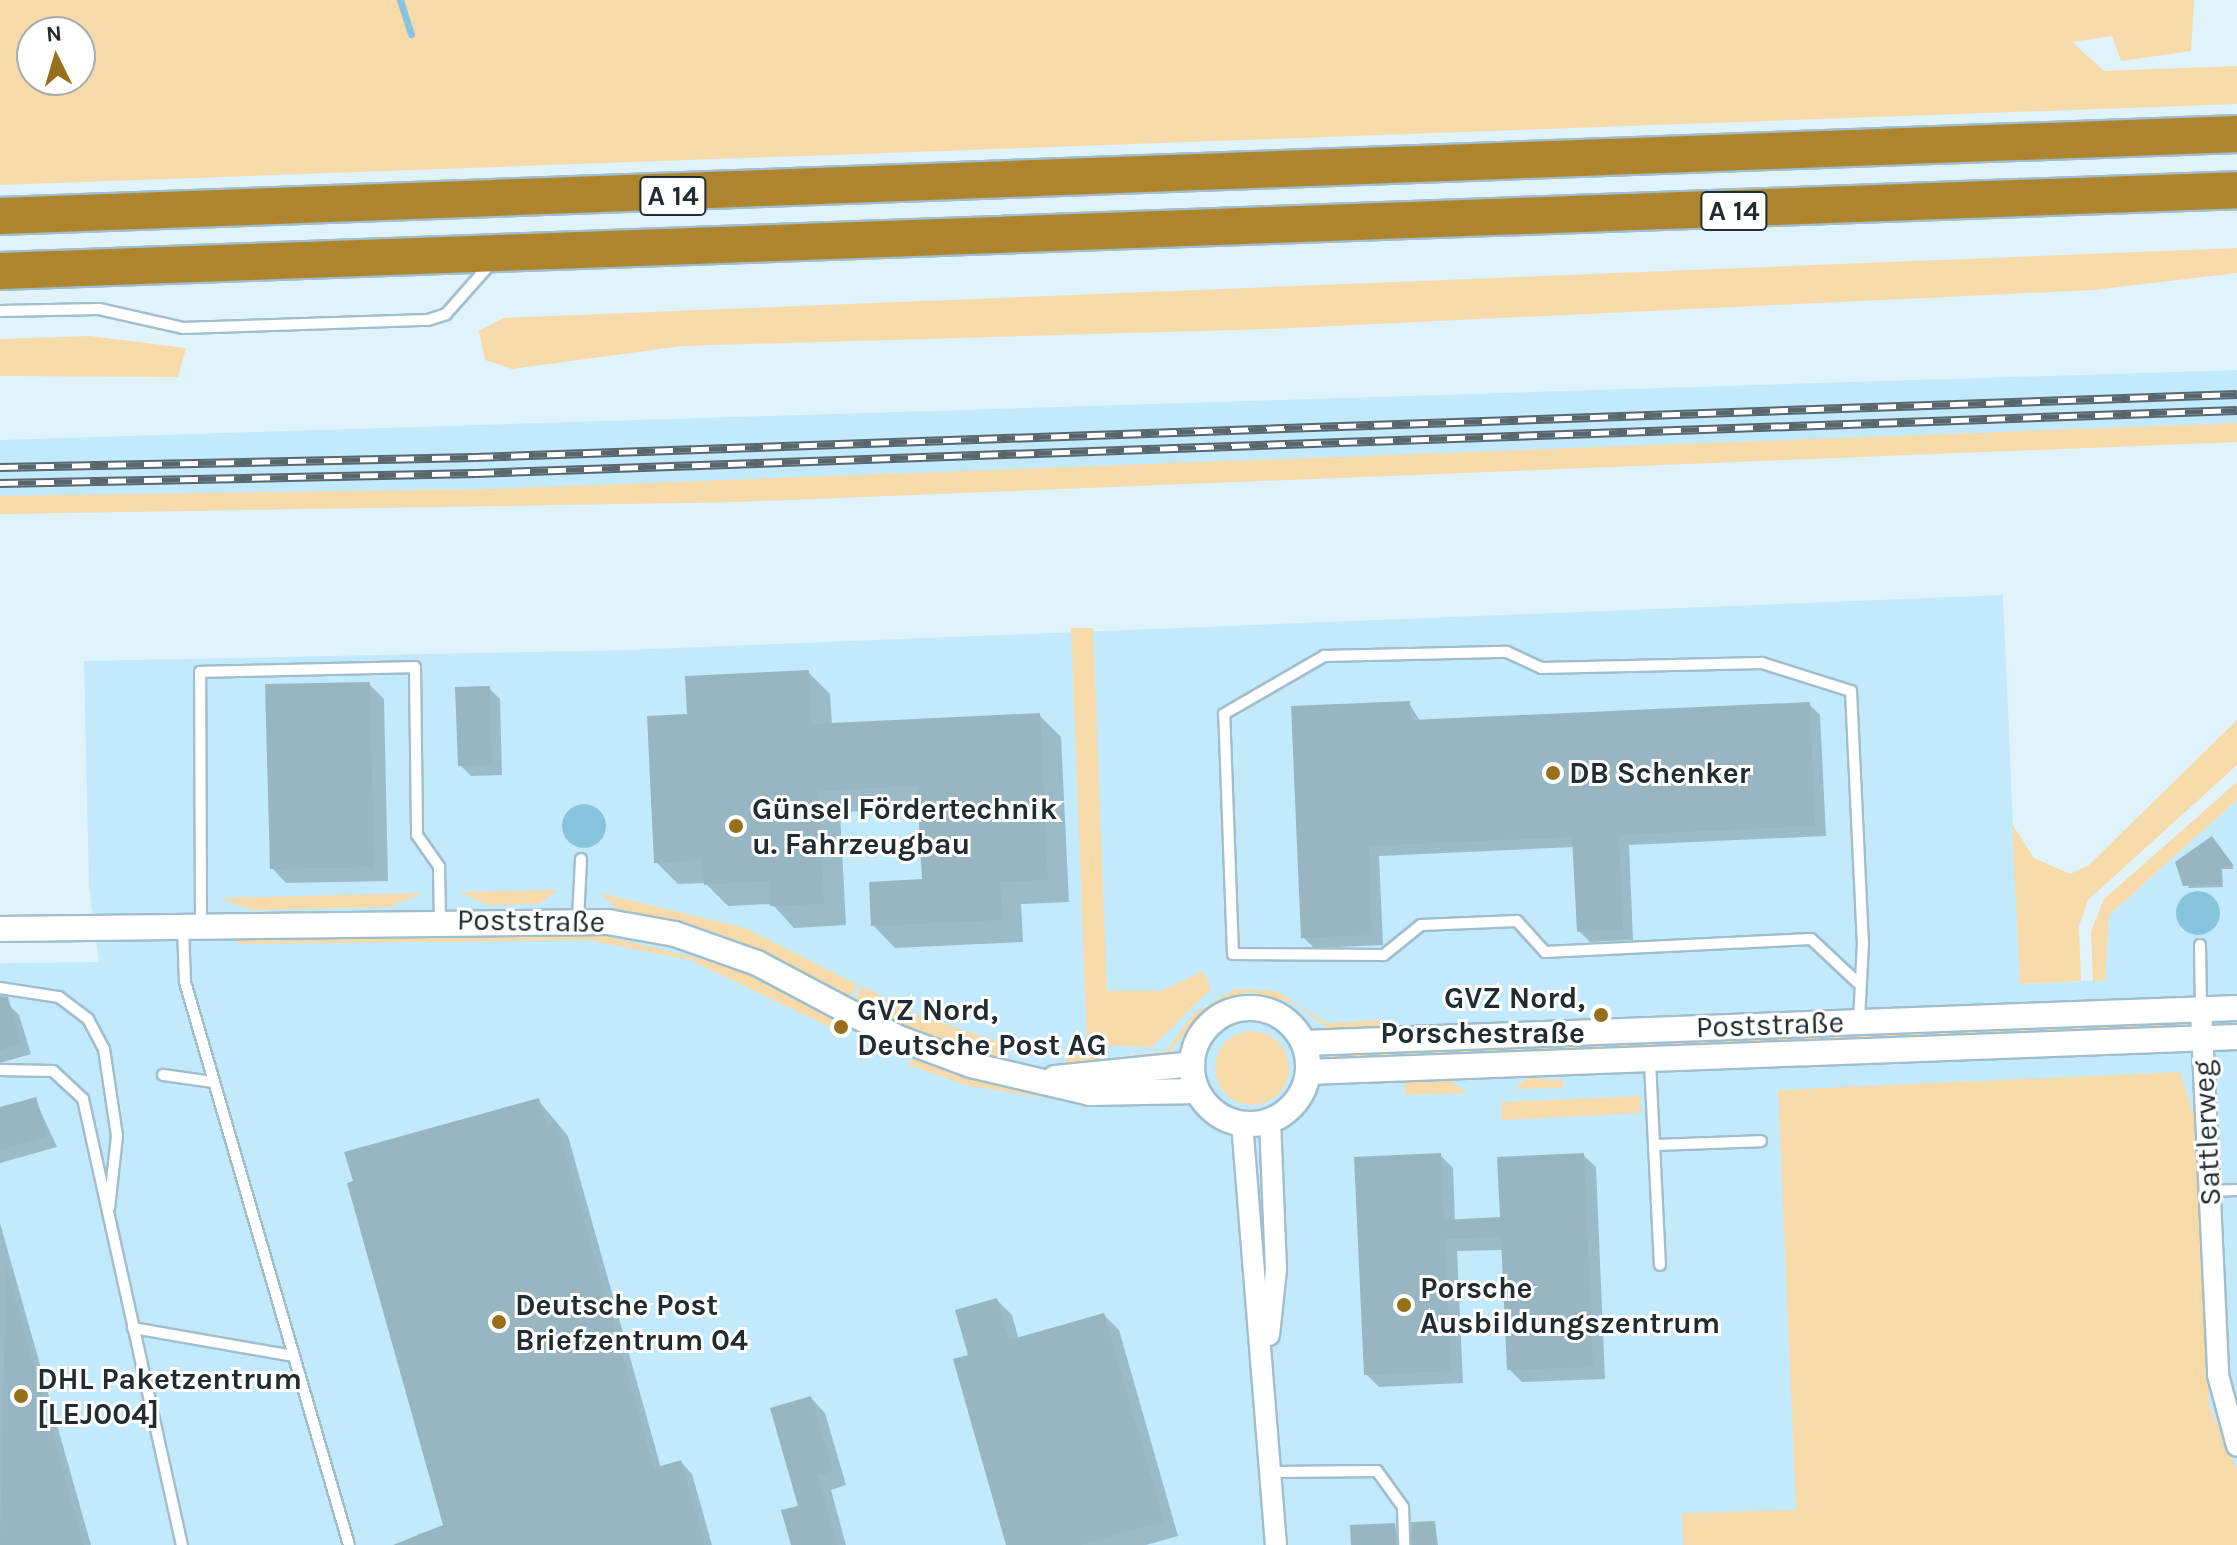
<!DOCTYPE html>
<meta charset="utf-8">
<style>
body{margin:0}
#map{position:relative;width:2237px;height:1545px;overflow:hidden;background:#e0f3fb;font-family:Karla,sans-serif}
div>[style]{position:absolute}
[style*='--x']{left:calc(var(--x)*1px);top:calc(var(--y)*1px);width:calc(var(--w)*1px);rotate:calc(var(--a)*1deg)}
.built>*{inset:0;background:#c3eafc}
.green>*{inset:0;background:#f6daaa}
.round{border-radius:50%}
.water>*{inset:0;background:#89c4df}
.shadow>*{inset:0;background:#0003}
.stream>*{height:7px;margin:-3.5px;padding:0 3.5px;transform-origin:3.5px;border-radius:3.5px;background:#89c4df}
.building>*{inset:0;background:#98b5c2}
.roads{filter:drop-shadow(2px 0 #a1becc) drop-shadow(-2px 0 #a1becc) drop-shadow(0 2px #a1becc) drop-shadow(0 -2px #a1becc)}
.service>*{height:10px;margin:-5px;padding:0 5px;transform-origin:5px;border-radius:5px;background:#fff}
.minor>*{height:20px;margin:-10px;padding:0 10px;transform-origin:10px;border-radius:10px;background:#fff}
.tertiary>*{height:24px;margin:-12px;padding:0 12px;transform-origin:12px;border-radius:12px;background:#fff}
.tertiary>.ring{margin:-12px;padding:0;box-sizing:content-box;background:none;border:24px solid #fff;border-radius:50%}
.motorway>*{height:36px;margin:-18px;padding:0 18px;transform-origin:18px;border-radius:18px;background:#ae842f}
.rail>*{height:9px;margin-top:-4.5px;transform-origin:0;background:repeating-linear-gradient(90deg,#fff 0 18px,#59676d 0 36px);box-sizing:border-box;border-block:2px solid #59676d}
.dots>*{width:22px;height:22px;translate:-50% -50%;box-sizing:border-box;border:4px solid #fff;border-radius:50%}
span{translate:-50% -50%;white-space:nowrap;text-align:center;line-height:1.15;-webkit-text-stroke:6px #fff;paint-order:stroke}
.shield-label span{padding:2px 6px;background:#fff;border:2px solid;border-radius:6px;-webkit-text-stroke-width:0}
.shield-label{font-size:28px;color:#202c31;font-weight:700}
.poi-label{font-size:30px;color:#202c31;font-weight:700}
.left{translate:0 -50%;text-align:left}
.right{translate:-100% -50%;text-align:right}
.street-label{font-size:30px;color:#202c31}
.north{position:absolute;left:16px;top:16px;width:80px;height:80px;box-sizing:border-box;background:#fff;border:2px solid #a6abad;border-radius:50%;rotate:355deg;font-size:22px;font-weight:700;line-height:32px;text-align:center;color:#202c31}
.north::after{content:'';display:block;margin:auto;width:28px;height:36px;background:#966f19;clip-path:polygon(50% 0,100% 100%,50% 72%,0 100%)}
</style>
<div id="map">
<div class="built">
<div style="clip-path:polygon(2237px 370px,2237px 441px,735px 502px,0 514px,0 440px)"></div>
<div style="clip-path:polygon(2003px 595px,2020px 984px,2105px 980px,2109px 915px,2237px 800px,2237px 1545px,0 1545px,0 963px,99px 962px,89px 889px,84px 661px,627px 650px)"></div>
</div>
<div class="green">
<div style="clip-path:polygon(evenodd,0 0,2194px 0,2191px 51px,2121px 61px,2112px 36px,2072px 42px,2104px 71px,2237px 66px,2237px 104px,0 185px,0 0,32px 32px,80px 32px,80px 80px,32px 80px,32px 32px)"></div>
<div style="clip-path:polygon(2237px 248px,2237px 273px,2093px 290px,1268px 329px,682px 346px,512px 369px,485px 360px,479px 331px,503px 318px)"></div>
<div style="clip-path:polygon(90px 336px,186px 348px,178px 377px,0 376px,0 339px)"></div>
<div style="clip-path:polygon(2237px 423px,2237px 442px,735px 502px,0 514px,0 496px,485px 489px)"></div>
<div style="clip-path:polygon(1071px 628px,1093px 628px,1107px 991px,1161px 991px,1203px 971px,1211px 989px,1152px 1047px,1087px 1045px)"></div>
<div style="clip-path:polygon(2237px 720px,2237px 765px,2088px 900px,2079px 926px,2081px 981px,2020px 984px,2012px 824px,2034px 858px,2070px 874px,2089px 865px)"></div>
<div style="clip-path:polygon(2237px 782px,2237px 800px,2109px 915px,2105px 980px,2093px 981px,2091px 931px,2104px 899px)"></div>
<div style="clip-path:polygon(558px 890px,539px 904px,488px 905px,459px 892px)"></div>
<div style="clip-path:polygon(423px 893px,390px 907px,253px 910px,220px 898px)"></div>
<div style="clip-path:polygon(600px 893px,745px 928px,858px 985px,849px 998px,739px 941px,618px 910px)"></div>
<div style="clip-path:polygon(589px 932px,730px 966px,840px 1022px,836px 1030px,690px 960px,588px 940px,236px 944px,247px 936px)"></div>
<div style="clip-path:polygon(862px 986px,920px 1016px,1014px 1046px,1000px 1057px,905px 1027px,854px 1001px)"></div>
<div style="clip-path:polygon(1235px 989px,1276px 991px,1327px 1023px,1389px 1020px,1389px 1028px,1329px 1029px,1294px 1003px,1248px 992px,1207px 1006px,1168px 1054px,1114px 1065px,1114px 1058px,1166px 1051px,1193px 1014px)"></div>
<div style="clip-path:polygon(2160px 1023px,2163px 1030px,2095px 1035px,2095px 1025px)"></div>
<div style="clip-path:polygon(2080px 1026px,2081px 1036px,1406px 1062px,1405px 1052px)"></div>
<div class="round" style="left:1215px;top:1031px;width:74px;height:74px"></div>
<div style="clip-path:polygon(1062px 1053px,1101px 1057px,1101px 1066px,1069px 1066px)"></div>
<div style="clip-path:polygon(1391px 1053px,1392px 1063px,1330px 1061px,1333px 1055px)"></div>
<div style="clip-path:polygon(917px 1059px,1007px 1087px,1100px 1100px,1099px 1106px,969px 1086px,906px 1064px)"></div>
<div style="clip-path:polygon(2180px 1072px,2196px 1122px,2209px 1406px,2237px 1469px,2237px 1545px,1683px 1545px,1682px 1513px,1796px 1510px,1778px 1090px)"></div>
<div style="clip-path:polygon(1405px 1075px,1442px 1075px,1467px 1093px,1405px 1095px)"></div>
<div style="clip-path:polygon(1527px 1078px,1563px 1080px,1563px 1088px,1515px 1089px)"></div>
<div style="clip-path:polygon(1640px 1096px,1641px 1113px,1502px 1120px,1501px 1102px)"></div>
</div>
<div class="water">
<div class="round" style="left:562px;top:804px;width:44px;height:44px"></div>
<div class="round" style="left:2176px;top:891px;width:44px;height:44px"></div>
</div>
<div class="shadow">
<div style="clip-path:polygon(808px 672px,830px 694px,832px 725px,1039px 715px,1061px 737px,1069px 902px,1021px 904px,1023px 942px,895px 948px,873px 925px,924px 881px,920px 809px,840px 812px,846px 925px,794px 928px,772px 904px,728px 906px,705px 883px,678px 884px,656px 862px,689px 716px)"></div>
<div style="clip-path:polygon(369px 684px,384px 699px,388px 881px,286px 883px,272px 868px)"></div>
<div style="clip-path:polygon(489px 688px,500px 699px,502px 775px,471px 776px,460px 765px)"></div>
<div style="clip-path:polygon(1409px 703px,1420px 721px,1809px 704px,1820px 715px,1826px 836px,1629px 845px,1633px 940px,1590px 942px,1579px 931px,1575px 847px,1379px 856px,1383px 945px,1314px 948px,1303px 937px)"></div>
<div style="clip-path:polygon(2215px 842px,2234px 869px,2222px 869px,2223px 887px,2188px 888px)"></div>
<div style="clip-path:polygon(8px 1004px,19px 1015px,31px 1054px,0 1063px,0 1006px)"></div>
<div style="clip-path:polygon(35px 1099px,57px 1147px,0 1163px,0 1109px)"></div>
<div style="clip-path:polygon(538px 1100px,568px 1136px,661px 1468px,681px 1462px,692px 1474px,712px 1545px,421px 1545px,418px 1534px,445px 1527px)"></div>
<div style="clip-path:polygon(1440px 1155px,1453px 1168px,1455px 1221px,1502px 1219px,1583px 1155px,1596px 1167px,1605px 1379px,1522px 1382px,1509px 1369px,1504px 1250px,1457px 1251px,1463px 1383px,1379px 1387px,1366px 1374px)"></div>
<div style="clip-path:polygon(0 1223px,91px 1545px,0 1545px)"></div>
<div style="clip-path:polygon(997px 1300px,1012px 1315px,1019px 1340px,1104px 1315px,1119px 1330px,1178px 1536px,1146px 1545px,1009px 1545px,970px 1356px)"></div>
<div style="clip-path:polygon(811px 1398px,825px 1413px,846px 1485px,831px 1490px,846px 1545px,793px 1545px)"></div>
<div style="clip-path:polygon(1413px 1524px,1435px 1523px,1438px 1545px,1409px 1545px)"></div>
<div style="clip-path:polygon(1395px 1525px,1399px 1545px,1353px 1545px)"></div>
</div>
<div class="stream">
<div style="--x:400;--y:0;--w:36;--a:72"></div>
</div>
<div class="building">
<div style="clip-path:polygon(809px 670px,811px 724px,1040px 713px,1048px 880px,1000px 882px,1002px 920px,871px 926px,869px 882px,922px 879px,917px 786px,819px 791px,824px 904px,770px 906px,769px 881px,704px 885px,702px 860px,654px 863px,647px 716px,687px 714px,685px 676px)"></div>
<div style="clip-path:polygon(370px 682px,374px 867px,270px 869px,265px 684px)"></div>
<div style="clip-path:polygon(490px 686px,492px 765px,458px 766px,455px 687px)"></div>
<div style="clip-path:polygon(1410px 701px,1411px 720px,1810px 702px,1815px 826px,1619px 835px,1623px 930px,1577px 932px,1572px 837px,1369px 846px,1372px 935px,1301px 938px,1291px 706px)"></div>
<div style="clip-path:polygon(2212px 836px,2234px 866px,2220px 867px,2221px 884px,2183px 886px,2175px 862px)"></div>
<div style="clip-path:polygon(0 996px,8px 997px,21px 1044px,0 1050px)"></div>
<div style="clip-path:polygon(36px 1097px,47px 1136px,0 1150px,0 1107px)"></div>
<div style="clip-path:polygon(539px 1098px,547px 1126px,557px 1123px,654px 1468px,681px 1460px,705px 1545px,393px 1545px,443px 1525px,347px 1183px,353px 1181px,344px 1152px)"></div>
<div style="clip-path:polygon(1441px 1153px,1444px 1220px,1500px 1217px,1497px 1157px,1584px 1153px,1593px 1367px,1507px 1370px,1501px 1237px,1445px 1239px,1451px 1371px,1364px 1375px,1354px 1157px)"></div>
<div style="clip-path:polygon(6px 1266px,84px 1545px,0 1545px)"></div>
<div style="clip-path:polygon(997px 1298px,1009px 1340px,1104px 1313px,1164px 1521px,1080px 1545px,1006px 1545px,953px 1359px,968px 1355px,955px 1310px)"></div>
<div style="clip-path:polygon(811px 1396px,833px 1471px,818px 1476px,837px 1545px,791px 1545px,781px 1510px,798px 1506px,770px 1408px)"></div>
<div style="clip-path:polygon(1435px 1521px,1436px 1545px,1412px 1545px,1411px 1522px)"></div>
<div style="clip-path:polygon(1395px 1523px,1396px 1545px,1351px 1545px,1350px 1525px)"></div>
</div>
<div class="roads">
<div class="service">
<div style="--x:0;--y:311;--w:99;--a:-1.2"></div>
<div style="--x:99;--y:309;--w:86;--a:12.7"></div>
<div style="--x:183;--y:328;--w:245;--a:-1.9"></div>
<div style="--x:428;--y:320;--w:19;--a:-18"></div>
<div style="--x:446;--y:314;--w:69;--a:-48.5"></div>
<div style="--x:578;--y:919;--w:60;--a:-87.1"></div>
<div style="--x:201;--y:924;--w:252;--a:-90.2"></div>
<div style="--x:200;--y:672;--w:215;--a:-1.3"></div>
<div style="--x:415;--y:667;--w:168;--a:89.3"></div>
<div style="--x:417;--y:835;--w:39;--a:55"></div>
<div style="--x:439;--y:867;--w:52;--a:88.9"></div>
<div style="--x:183;--y:926;--w:56;--a:88"></div>
<div style="--x:185;--y:982;--w:586;--a:73.76"></div>
<div style="--x:2200;--y:945;--w:64;--a:89.1"></div>
<div style="--x:1857;--y:982;--w:63;--a:-136.9"></div>
<div style="--x:1811;--y:939;--w:266;--a:177.2"></div>
<div style="--x:1545;--y:952;--w:42;--a:-132.1"></div>
<div style="--x:1517;--y:921;--w:96;--a:177.6"></div>
<div style="--x:1421;--y:925;--w:48;--a:141"></div>
<div style="--x:1384;--y:955;--w:151;--a:-179.6"></div>
<div style="--x:1233;--y:954;--w:240;--a:-92.1"></div>
<div style="--x:1224;--y:714;--w:116;--a:-30.1"></div>
<div style="--x:1324;--y:656;--w:183;--a:-1.3"></div>
<div style="--x:1507;--y:652;--w:38;--a:25"></div>
<div style="--x:1541;--y:668;--w:221;--a:-1.3"></div>
<div style="--x:1762;--y:663;--w:93;--a:17.5"></div>
<div style="--x:1851;--y:691;--w:251;--a:87.3"></div>
<div style="--x:1863;--y:942;--w:78;--a:92.9"></div>
<div style="--x:0;--y:988;--w:60;--a:8.7"></div>
<div style="--x:59;--y:997;--w:36;--a:37"></div>
<div style="--x:88;--y:1019;--w:34;--a:62"></div>
<div style="--x:104;--y:1049;--w:88;--a:81.5"></div>
<div style="--x:117;--y:1136;--w:72;--a:96.3"></div>
<div style="--x:1650;--y:1062;--w:203;--a:87.2"></div>
<div style="--x:0;--y:1070;--w:53;--a:1.1"></div>
<div style="--x:53;--y:1071;--w:41;--a:43"></div>
<div style="--x:83;--y:1099;--w:457;--a:77.5"></div>
<div style="--x:163;--y:1075;--w:50;--a:8"></div>
<div style="--x:1654;--y:1145;--w:107;--a:-2.1"></div>
<div style="--x:2210;--y:1191;--w:27;--a:-2"></div>
<div style="--x:133;--y:1328;--w:163;--a:9.9"></div>
<div style="--x:1275;--y:1472;--w:102;--a:-0.6"></div>
<div style="--x:1377;--y:1471;--w:44;--a:54.2"></div>
<div style="--x:1403;--y:1507;--w:38;--a:88"></div>
</div>
<div class="minor">
<div style="--x:2201;--y:1009;--w:366;--a:87.3"></div>
<div style="--x:2218;--y:1375;--w:73;--a:75"></div>
<div style="--x:1242;--y:1123;--w:423;--a:85.4"></div>
<div style="--x:1269;--y:1335;--w:65;--a:-83.9"></div>
<div style="--x:1276;--y:1270;--w:149;--a:-92.3"></div>
</div>
<div class="tertiary">
<div style="--x:0;--y:929;--w:608;--a:-0.66"></div>
<div style="--x:608;--y:922;--w:68;--a:10.2"></div>
<div style="--x:675;--y:934;--w:87;--a:19.5"></div>
<div style="--x:757;--y:963;--w:157;--a:28"></div>
<div style="--x:896;--y:1037;--w:80;--a:20.5"></div>
<div style="--x:971;--y:1065;--w:122;--a:13.2"></div>
<div style="--x:1090;--y:1093;--w:107;--a:-1.1"></div>
<div class="ring" style="left:1192px;top:1008px;width:92px;height:92px"></div>
<div style="--x:1304;--y:1043;--w:934;--a:-2.15"></div>
<div style="--x:1308;--y:1072;--w:930;--a:-2.16"></div>
<div style="--x:1055;--y:1078;--w:138;--a:-5.8"></div>
</div>
<div class="motorway">
<div style="--x:0;--y:216;--w:2239;--a:-2.1"></div>
<div style="--x:0;--y:271;--w:2238;--a:-2.07"></div>
</div>
</div>
<div class="rail">
<div style="--x:0;--y:467;--w:475;--a:-1.2"></div>
<div style="--x:475;--y:457;--w:1763;--a:-2.05"></div>
<div style="--x:0;--y:483;--w:476;--a:-1.2"></div>
<div style="--x:476;--y:473;--w:1762;--a:-2.05"></div>
</div>
<div class="dots">
<div style="left:1553px;top:773px;background:#966f19"></div>
<div style="left:736px;top:826px;background:#966f19"></div>
<div style="left:1601px;top:1015px;background:#966f19"></div>
<div style="left:841px;top:1027px;background:#966f19"></div>
<div style="left:1404px;top:1305px;background:#966f19"></div>
<div style="left:499px;top:1322px;background:#966f19"></div>
<div style="left:21px;top:1396px;background:#966f19"></div>
</div>
<div class="shield-label">
<span style="left:673px;top:196px">A 14</span>
<span style="left:1734px;top:211px">A 14</span>
</div>
<div class="poi-label">
<span class="left" style="left:1569px;top:773px">DB Schenker</span>
<span class="left" style="left:752px;top:826px">Günsel Fördertechnik<br>u. Fahrzeugbau</span>
<span class="right" style="left:1585px;top:1015px">GVZ Nord,<br>Porschestraße</span>
<span class="left" style="left:857px;top:1027px">GVZ Nord,<br>Deutsche Post AG</span>
<span class="left" style="left:1420px;top:1305px">Porsche<br>Ausbildungszentrum</span>
<span class="left" style="left:515px;top:1322px">Deutsche Post<br>Briefzentrum 04</span>
<span class="left" style="left:37px;top:1396px">DHL Paketzentrum<br>[LEJ004]</span>
</div>
<div class="street-label">
<span style="left:531px;top:921px;rotate:1deg">Poststraße</span>
<span style="left:1770px;top:1025px;rotate:-2deg">Poststraße</span>
<span style="left:2207px;top:1133px;rotate:-93deg">Sattlerweg</span>
</div>
<div class="north">N</div>
</div>
